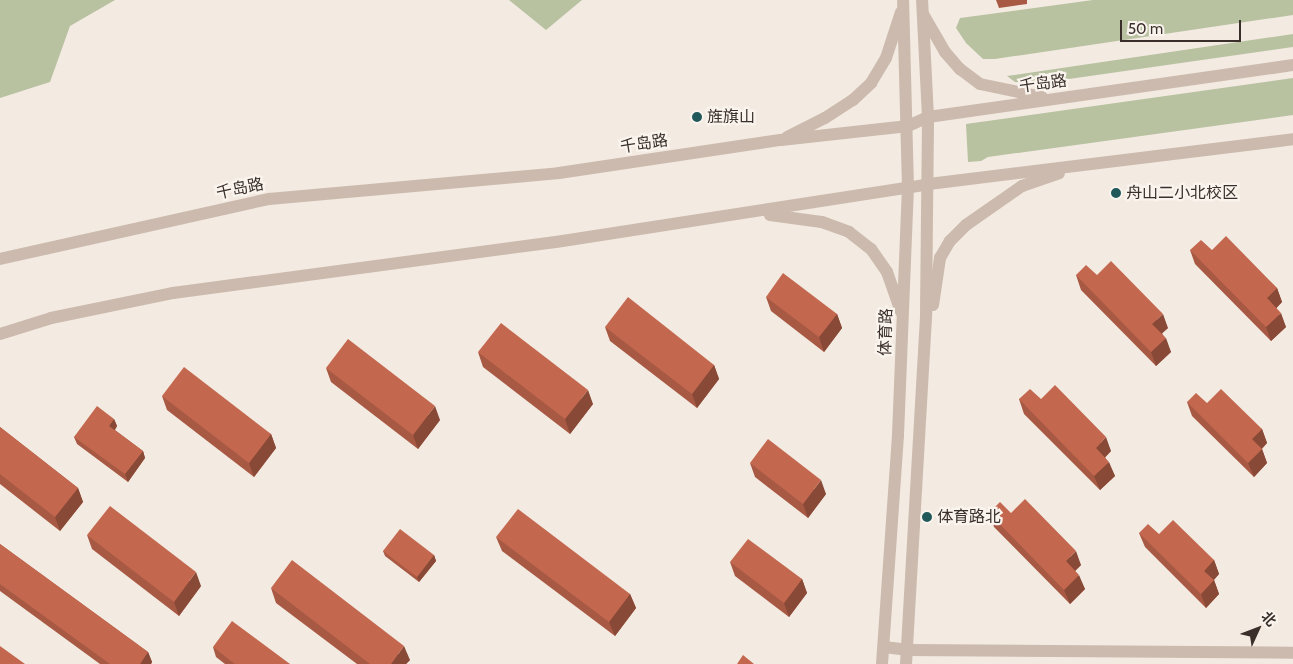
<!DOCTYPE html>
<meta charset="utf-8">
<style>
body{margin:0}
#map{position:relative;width:1293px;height:664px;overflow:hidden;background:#f3eae1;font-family:Cabin,"Noto Sans SC",sans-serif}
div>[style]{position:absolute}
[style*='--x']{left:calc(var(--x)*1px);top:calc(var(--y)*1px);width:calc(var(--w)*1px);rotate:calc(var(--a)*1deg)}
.green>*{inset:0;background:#b8c2a1}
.minor>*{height:12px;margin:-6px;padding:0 6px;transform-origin:6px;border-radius:6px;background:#cbbaad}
.wall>*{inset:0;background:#a85944}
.shaded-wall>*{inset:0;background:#884937}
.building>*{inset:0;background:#c3684f}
.dots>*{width:14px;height:14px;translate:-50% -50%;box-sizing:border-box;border:2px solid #faf4ee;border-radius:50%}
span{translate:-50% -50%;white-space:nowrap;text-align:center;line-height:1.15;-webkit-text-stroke:4.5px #faf4ee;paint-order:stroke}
.street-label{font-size:16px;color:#3a2f2b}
.poi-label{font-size:16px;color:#3a2f2b}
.left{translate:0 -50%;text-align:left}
.north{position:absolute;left:1233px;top:604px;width:50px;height:50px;-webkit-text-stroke:4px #faf4ee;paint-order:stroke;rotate:47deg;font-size:14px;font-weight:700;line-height:20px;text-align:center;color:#3a2f2b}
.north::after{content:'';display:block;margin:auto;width:18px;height:22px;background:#3a2f2b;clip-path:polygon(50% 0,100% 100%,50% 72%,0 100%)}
.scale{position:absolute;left:1120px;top:20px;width:121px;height:22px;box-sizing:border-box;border:2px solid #3a2f2b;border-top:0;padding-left:6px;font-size:15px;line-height:18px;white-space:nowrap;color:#3a2f2b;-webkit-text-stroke:4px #faf4ee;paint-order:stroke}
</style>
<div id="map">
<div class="green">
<div style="clip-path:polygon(0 0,115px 0,70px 26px,50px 82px,0 98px)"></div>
<div style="clip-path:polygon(509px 0,582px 0,546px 30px)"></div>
<div style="clip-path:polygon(1093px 0,1293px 0,1293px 15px,995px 59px,983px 59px,966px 43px,956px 28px,960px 18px)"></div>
<div style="clip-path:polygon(1293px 34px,1293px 47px,1034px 84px,1015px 82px,1007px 76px)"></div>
<div style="clip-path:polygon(1293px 78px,1293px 115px,988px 157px,981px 161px,968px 162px,966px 124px)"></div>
</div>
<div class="minor">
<div style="--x:923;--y:14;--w:44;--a:59.9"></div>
<div style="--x:945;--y:52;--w:23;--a:49"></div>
<div style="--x:960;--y:69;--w:25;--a:37"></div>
<div style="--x:980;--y:84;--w:63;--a:11.8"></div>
<div style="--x:787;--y:137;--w:42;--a:-26.6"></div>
<div style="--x:825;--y:118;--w:33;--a:-33"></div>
<div style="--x:853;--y:100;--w:25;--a:-43"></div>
<div style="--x:871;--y:83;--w:29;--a:-59"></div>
<div style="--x:886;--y:58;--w:48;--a:-71.9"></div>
<div style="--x:770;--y:215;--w:52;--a:7.7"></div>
<div style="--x:822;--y:222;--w:29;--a:20"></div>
<div style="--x:849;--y:232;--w:28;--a:38"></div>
<div style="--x:871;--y:249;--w:28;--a:55"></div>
<div style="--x:887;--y:272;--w:42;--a:70.7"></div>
<div style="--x:0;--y:259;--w:276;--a:-12.6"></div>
<div style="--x:269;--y:199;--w:291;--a:-5.1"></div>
<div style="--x:559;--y:173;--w:224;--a:-8.5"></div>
<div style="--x:781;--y:140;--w:128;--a:-6.3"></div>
<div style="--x:908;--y:126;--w:22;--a:-24"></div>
<div style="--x:928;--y:117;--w:369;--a:-8.1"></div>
<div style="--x:933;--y:305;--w:48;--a:-81.5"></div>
<div style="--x:940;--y:258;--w:20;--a:-60"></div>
<div style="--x:950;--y:241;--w:23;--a:-45"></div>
<div style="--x:966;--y:225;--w:68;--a:-34.9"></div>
<div style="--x:1022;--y:186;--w:39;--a:-19"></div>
<div style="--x:0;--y:334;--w:53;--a:-17.4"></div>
<div style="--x:51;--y:318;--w:125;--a:-11.6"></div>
<div style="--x:173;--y:293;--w:386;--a:-7.6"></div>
<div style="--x:556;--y:242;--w:377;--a:-8.8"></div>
<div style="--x:929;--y:184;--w:367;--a:-7"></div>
<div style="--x:884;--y:647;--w:23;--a:7"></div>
<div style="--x:907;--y:650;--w:386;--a:0.4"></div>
<div style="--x:882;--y:664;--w:230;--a:-86"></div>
<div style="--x:898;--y:435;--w:247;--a:-87.7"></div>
<div style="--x:908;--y:188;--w:188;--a:-91.5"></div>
<div style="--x:906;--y:664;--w:352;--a:-86.7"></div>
<div style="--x:926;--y:313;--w:196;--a:-89.4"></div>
<div style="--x:928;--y:117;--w:117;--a:-92.9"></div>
</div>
<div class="wall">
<div style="clip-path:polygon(996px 0,1027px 0,1027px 4px,999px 8px)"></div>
<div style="clip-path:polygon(1190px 250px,1212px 250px,1277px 288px,1282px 302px,1276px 308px,1286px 327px,1271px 341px,1195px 264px)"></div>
<div style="clip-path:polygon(1076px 275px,1097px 275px,1168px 328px,1162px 333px,1171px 352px,1156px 366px,1081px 290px)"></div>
<div style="clip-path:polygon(766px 297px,837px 314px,842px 328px,824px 352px,771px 311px)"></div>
<div style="clip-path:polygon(605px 327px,714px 365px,719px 379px,697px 408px,610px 341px)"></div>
<div style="clip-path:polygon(478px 352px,593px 404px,570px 434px,483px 367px)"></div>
<div style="clip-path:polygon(326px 368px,440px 420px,418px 449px,331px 382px)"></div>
<div style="clip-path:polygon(162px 396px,271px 434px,276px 448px,254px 477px,167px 410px)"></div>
<div style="clip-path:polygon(1019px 399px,1041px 399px,1111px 451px,1105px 457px,1115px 476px,1100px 490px,1024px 414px)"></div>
<div style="clip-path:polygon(1187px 402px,1207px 403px,1262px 429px,1267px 443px,1262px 449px,1267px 463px,1254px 477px,1192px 416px)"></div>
<div style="clip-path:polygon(114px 419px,117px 426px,115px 430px,143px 451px,145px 458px,128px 482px,77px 444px,74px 437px)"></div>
<div style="clip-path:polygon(0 427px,78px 488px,83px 502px,60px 531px,0 484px)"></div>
<div style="clip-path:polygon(750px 463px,826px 494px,808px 518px,755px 477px)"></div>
<div style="clip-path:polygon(989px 513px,1011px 513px,1081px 565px,1075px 571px,1085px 589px,1070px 604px,994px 527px)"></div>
<div style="clip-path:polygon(1139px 533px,1159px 534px,1214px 560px,1219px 574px,1214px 580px,1219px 594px,1206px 608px,1145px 547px)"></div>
<div style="clip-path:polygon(87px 535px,201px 586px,179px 616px,92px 549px)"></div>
<div style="clip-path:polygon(496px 537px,630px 594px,636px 608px,615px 636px,502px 551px)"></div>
<div style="clip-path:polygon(0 544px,148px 652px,152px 662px,151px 664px,100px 664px,0 591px)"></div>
<div style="clip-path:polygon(383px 551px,434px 555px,436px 561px,419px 582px,385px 556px)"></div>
<div style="clip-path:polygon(730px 562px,802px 579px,807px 593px,789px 617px,735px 576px)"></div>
<div style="clip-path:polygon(271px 588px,410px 660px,406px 664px,357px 664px,276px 603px)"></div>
<div style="clip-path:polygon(213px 647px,290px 664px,225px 664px,216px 657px)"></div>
</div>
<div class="shaded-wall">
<div style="clip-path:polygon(1277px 288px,1282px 302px,1272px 313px,1267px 298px)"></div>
<div style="clip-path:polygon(1281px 313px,1286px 327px,1271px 341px,1266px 327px)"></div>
<div style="clip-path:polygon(837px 314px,842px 328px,824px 352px,819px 337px)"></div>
<div style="clip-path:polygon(1163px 314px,1168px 328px,1157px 338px,1152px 324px)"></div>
<div style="clip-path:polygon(1166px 338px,1171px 352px,1156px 366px,1151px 352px)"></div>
<div style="clip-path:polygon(714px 365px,719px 379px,697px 408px,692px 394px)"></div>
<div style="clip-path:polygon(588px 390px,593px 404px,570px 434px,565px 419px)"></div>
<div style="clip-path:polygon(435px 406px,440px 420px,418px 449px,413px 435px)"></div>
<div style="clip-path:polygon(114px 419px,117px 426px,112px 434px,109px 426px)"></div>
<div style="clip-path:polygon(1262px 429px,1267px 443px,1257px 453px,1252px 439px)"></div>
<div style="clip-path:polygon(271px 434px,276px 448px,254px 477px,249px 463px)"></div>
<div style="clip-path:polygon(1106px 437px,1111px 451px,1101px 462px,1096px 448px)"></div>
<div style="clip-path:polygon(1262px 449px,1267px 463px,1254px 477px,1248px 463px)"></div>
<div style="clip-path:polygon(143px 451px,145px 458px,128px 482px,125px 474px)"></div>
<div style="clip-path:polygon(1109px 462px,1115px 476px,1100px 490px,1094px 476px)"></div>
<div style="clip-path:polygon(821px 480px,826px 494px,808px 518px,803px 504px)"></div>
<div style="clip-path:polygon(78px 488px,83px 502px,60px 531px,55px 517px)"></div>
<div style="clip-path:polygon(1076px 551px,1081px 565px,1071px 575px,1066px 561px)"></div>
<div style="clip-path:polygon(434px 555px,436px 561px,419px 582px,417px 577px)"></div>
<div style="clip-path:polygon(1214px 560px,1219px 574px,1209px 585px,1204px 571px)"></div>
<div style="clip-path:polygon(196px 572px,201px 586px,179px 616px,174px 602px)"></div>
<div style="clip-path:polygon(1079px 575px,1085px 589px,1070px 604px,1064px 590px)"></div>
<div style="clip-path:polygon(802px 579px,807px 593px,789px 617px,784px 603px)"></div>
<div style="clip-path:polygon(1214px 580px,1219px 594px,1206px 608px,1201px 594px)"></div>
<div style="clip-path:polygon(630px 594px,636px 608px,615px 636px,609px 622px)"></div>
<div style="clip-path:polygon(404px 646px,410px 660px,406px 664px,391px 664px)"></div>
<div style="clip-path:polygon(148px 652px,152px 662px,151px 664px,140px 664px)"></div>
</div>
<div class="building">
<div style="clip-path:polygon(1226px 236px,1277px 288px,1267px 298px,1281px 313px,1266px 327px,1190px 250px,1201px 240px,1212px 250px)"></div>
<div style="clip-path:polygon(1111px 261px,1163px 314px,1152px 324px,1166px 338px,1151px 352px,1076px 275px,1086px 265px,1097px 275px)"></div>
<div style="clip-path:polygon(783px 273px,837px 314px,819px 337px,766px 297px)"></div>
<div style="clip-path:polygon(628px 297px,714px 365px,692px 394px,605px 327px)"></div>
<div style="clip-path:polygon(501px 323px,588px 390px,565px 419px,478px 352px)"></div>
<div style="clip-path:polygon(348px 339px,435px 406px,413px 435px,326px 368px)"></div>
<div style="clip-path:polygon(184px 367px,271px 434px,249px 463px,162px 396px)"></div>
<div style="clip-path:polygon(1055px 385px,1106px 437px,1096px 448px,1109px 462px,1094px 476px,1019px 399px,1030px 389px,1041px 399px)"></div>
<div style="clip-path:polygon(1221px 389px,1262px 429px,1252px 439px,1262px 449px,1248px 463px,1187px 402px,1196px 393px,1207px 403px)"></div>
<div style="clip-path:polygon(97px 406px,114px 419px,109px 426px,143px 451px,125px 474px,74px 437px)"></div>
<div style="clip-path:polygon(0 427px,78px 488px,55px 517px,0 474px)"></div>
<div style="clip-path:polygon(768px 439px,821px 480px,803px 504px,750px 463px)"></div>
<div style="clip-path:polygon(1025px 499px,1076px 551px,1066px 561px,1079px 575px,1064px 590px,989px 513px,1000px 502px,1011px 513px)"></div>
<div style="clip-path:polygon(110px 506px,196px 572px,174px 602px,87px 535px)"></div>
<div style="clip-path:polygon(518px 509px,630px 594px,609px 622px,496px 537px)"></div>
<div style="clip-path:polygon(1173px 520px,1214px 560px,1204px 571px,1214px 580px,1201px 594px,1139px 533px,1148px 524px,1159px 534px)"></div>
<div style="clip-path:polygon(400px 529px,434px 555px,417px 577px,383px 551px)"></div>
<div style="clip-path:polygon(748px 539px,802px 579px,784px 603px,730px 562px)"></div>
<div style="clip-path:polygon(0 544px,148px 652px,140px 664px,110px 664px,0 584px)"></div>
<div style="clip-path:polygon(292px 560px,404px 646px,391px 664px,370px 664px,271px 588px)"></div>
<div style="clip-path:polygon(232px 621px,290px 664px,235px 664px,213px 647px)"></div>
<div style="clip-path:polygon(0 646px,25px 664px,0 664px)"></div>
<div style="clip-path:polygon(743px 655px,754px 664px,737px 664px)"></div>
</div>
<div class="dots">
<div style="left:697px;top:117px;background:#21585a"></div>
<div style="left:1116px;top:193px;background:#21585a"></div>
<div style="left:927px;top:517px;background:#21585a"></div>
</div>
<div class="street-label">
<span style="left:1043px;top:84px;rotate:-8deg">千岛路</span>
<span style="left:644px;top:144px;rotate:-9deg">千岛路</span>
<span style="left:240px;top:189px;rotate:-12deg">千岛路</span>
<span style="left:886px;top:332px;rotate:-88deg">体育路</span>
</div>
<div class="poi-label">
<span class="left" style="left:707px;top:117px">旌旗山</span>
<span class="left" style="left:1126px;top:193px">舟山二小北校区</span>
<span class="left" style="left:937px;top:517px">体育路北</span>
</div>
<div class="north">北</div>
<div class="scale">50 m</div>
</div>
